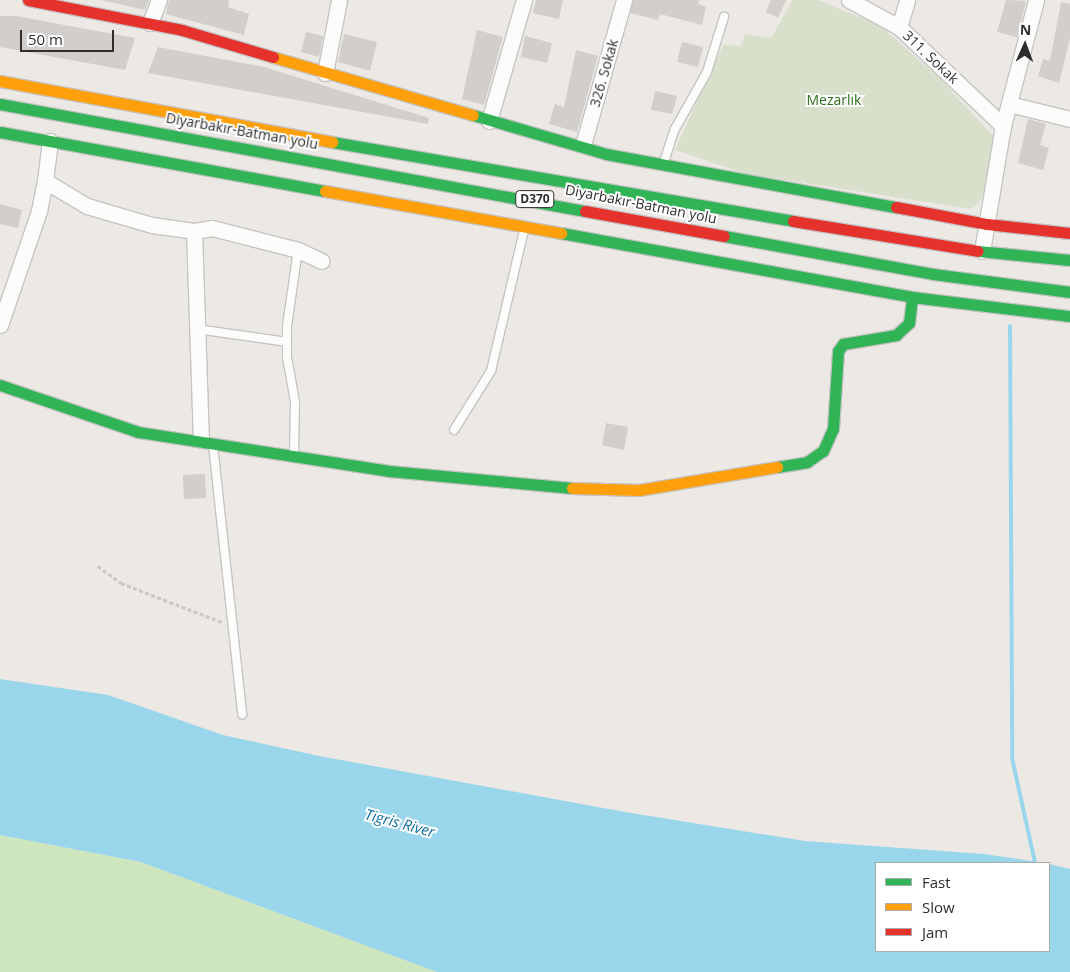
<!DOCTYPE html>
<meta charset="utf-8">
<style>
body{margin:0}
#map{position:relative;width:1070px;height:972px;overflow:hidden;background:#ece8e4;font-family:"Open Sans",sans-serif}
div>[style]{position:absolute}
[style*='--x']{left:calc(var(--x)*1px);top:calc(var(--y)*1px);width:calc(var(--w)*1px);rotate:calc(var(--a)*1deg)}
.green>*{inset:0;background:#cee6be}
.cemetery>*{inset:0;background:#d8e0cc}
.water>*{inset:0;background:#99d6ec}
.stream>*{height:4px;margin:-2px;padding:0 2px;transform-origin:2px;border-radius:2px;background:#99d6ec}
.building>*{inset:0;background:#d1cecb}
.path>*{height:2.5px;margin-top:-1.25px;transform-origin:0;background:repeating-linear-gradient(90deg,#c9c9c8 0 4px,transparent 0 6.5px)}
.roads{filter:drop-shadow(1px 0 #c5c4c5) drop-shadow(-1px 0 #c5c4c5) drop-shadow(0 1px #c5c4c5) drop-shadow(0 -1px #c5c4c5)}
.lane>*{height:8px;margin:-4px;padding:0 4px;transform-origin:4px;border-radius:4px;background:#fcfcfb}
.street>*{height:15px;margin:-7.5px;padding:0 7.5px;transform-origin:7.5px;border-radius:7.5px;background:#fcfcfb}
.fast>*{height:11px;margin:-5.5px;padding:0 5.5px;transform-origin:5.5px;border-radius:5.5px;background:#30b455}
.slow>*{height:11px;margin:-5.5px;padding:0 5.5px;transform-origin:5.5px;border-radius:5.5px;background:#ff9f0a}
.jam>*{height:11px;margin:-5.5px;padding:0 5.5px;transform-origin:5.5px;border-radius:5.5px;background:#e5322d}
span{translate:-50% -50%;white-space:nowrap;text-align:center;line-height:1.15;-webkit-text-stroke:4px #fff;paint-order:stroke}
.shield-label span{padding:1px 4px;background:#fff;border:1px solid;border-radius:4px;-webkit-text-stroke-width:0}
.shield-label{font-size:12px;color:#2e2e2e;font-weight:700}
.street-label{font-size:14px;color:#2e2e2e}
.park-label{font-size:14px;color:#2c6e1b}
.water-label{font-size:15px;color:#0d6fa3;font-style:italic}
.legend{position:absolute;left:875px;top:862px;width:175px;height:90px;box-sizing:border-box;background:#fff;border:1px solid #ababab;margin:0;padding:6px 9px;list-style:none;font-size:15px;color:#2e2e2e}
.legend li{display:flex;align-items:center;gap:10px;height:25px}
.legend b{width:25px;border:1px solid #ababab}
.north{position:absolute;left:1000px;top:20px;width:50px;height:50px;-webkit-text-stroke:4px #fff;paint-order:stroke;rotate:2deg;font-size:14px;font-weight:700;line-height:20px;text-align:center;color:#2e2e2e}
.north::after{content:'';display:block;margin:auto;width:18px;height:22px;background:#2e2e2e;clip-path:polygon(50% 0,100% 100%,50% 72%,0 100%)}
.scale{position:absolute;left:20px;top:30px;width:94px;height:22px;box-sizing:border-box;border:2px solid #2e2e2e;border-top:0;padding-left:6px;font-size:15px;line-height:18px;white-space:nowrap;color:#2e2e2e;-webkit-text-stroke:4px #fff;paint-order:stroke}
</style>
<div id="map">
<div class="green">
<div style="clip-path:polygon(0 835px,141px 862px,437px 972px,0 972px)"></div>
</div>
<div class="cemetery">
<div style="clip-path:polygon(793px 0,818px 0,881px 26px,940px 79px,996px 139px,986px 190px,978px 204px,971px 209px,747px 174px,675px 150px,723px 45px,741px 46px,745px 34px,771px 38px)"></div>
</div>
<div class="water">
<div style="clip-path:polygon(0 679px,108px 695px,223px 735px,319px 756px,625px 812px,805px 841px,984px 854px,1044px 863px,876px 863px,876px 951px,1049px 951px,1049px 864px,1070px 869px,1070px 972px,437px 972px,141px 862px,0 835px)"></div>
</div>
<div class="stream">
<div style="--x:1010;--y:326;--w:432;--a:89.7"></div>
<div style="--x:1012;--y:758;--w:107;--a:77.6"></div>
</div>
<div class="building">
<div style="clip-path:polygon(101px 0,149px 0,145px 10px)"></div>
<div style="clip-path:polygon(169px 0,229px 0,228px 7px,249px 14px,244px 35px,166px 14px)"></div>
<div style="clip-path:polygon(536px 0,563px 0,559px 19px,533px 13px)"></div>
<div style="clip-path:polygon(633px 0,699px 0,698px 4px,706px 7px,702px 25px,660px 14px,658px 20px,630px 13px)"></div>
<div style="clip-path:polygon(771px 0,786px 0,778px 18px,766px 12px)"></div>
<div style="clip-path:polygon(1006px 0,1026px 1px,1017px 37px,997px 32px)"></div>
<div style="clip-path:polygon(1061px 2px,1070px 4px,1070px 38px,1059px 83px,1038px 76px,1043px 59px,1050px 61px)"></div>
<div style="clip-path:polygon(0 16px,16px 16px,135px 38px,125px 70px,0 47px)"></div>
<div style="clip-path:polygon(477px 30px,503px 37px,484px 105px,462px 99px)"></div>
<div style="clip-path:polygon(306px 32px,323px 36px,319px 57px,301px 52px)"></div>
<div style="clip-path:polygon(344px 34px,377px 42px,370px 71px,338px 62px)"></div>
<div style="clip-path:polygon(525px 36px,552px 43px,547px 63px,521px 57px)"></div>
<div style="clip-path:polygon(682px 42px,703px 47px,698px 67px,677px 62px)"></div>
<div style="clip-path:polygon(158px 47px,264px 67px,429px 118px,428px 124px,148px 73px)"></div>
<div style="clip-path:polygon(576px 50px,598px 56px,577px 132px,549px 124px,555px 104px,564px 107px)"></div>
<div style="clip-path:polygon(655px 91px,677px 96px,672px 114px,651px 110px)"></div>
<div style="clip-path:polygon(1028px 119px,1046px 124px,1040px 145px,1049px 148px,1043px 170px,1018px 163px)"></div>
<div style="clip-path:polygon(0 204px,22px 210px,18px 228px,0 224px)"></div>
<div style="clip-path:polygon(606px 423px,628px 427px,624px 450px,602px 445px)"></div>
<div style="clip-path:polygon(205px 474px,206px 498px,184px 499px,183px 475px)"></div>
</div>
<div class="path">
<div style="--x:98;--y:566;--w:29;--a:36"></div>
<div style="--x:121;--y:583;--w:110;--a:21.2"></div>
</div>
<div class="roads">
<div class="lane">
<div style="--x:664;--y:162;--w:35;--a:-72"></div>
<div style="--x:675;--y:129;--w:65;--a:-60.7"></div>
<div style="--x:707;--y:72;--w:58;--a:-72.8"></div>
<div style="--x:197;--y:329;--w:91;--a:8.2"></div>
<div style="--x:454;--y:430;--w:70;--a:-57.9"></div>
<div style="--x:491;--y:371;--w:145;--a:-76.8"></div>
<div style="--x:213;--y:445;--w:271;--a:83.8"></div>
<div style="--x:294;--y:454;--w:52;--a:-88.9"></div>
<div style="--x:295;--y:402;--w:46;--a:-100.1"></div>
<div style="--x:287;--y:357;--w:31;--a:-90"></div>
<div style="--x:287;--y:326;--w:77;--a:-81.8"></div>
</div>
<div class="street">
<div style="--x:849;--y:0;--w:57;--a:28.4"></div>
<div style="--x:899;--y:27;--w:144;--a:43.6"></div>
<div style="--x:150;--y:23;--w:25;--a:-69"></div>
<div style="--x:899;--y:27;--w:28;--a:-73"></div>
<div style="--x:325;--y:73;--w:74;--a:-79.1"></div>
<div style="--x:1009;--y:104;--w:63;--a:13.8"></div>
<div style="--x:489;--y:121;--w:126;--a:-73.9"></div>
<div style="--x:50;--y:141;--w:40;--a:97.1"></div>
<div style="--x:45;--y:181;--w:49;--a:30.8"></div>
<div style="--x:87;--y:206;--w:68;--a:16.3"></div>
<div style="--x:152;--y:225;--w:42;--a:8.1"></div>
<div style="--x:194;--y:231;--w:18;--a:-9"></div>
<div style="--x:212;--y:228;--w:89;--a:14.3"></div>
<div style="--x:298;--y:250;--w:26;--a:25"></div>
<div style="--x:583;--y:145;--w:151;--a:-74.2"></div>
<div style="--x:194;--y:231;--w:209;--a:88.1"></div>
<div style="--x:982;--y:251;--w:127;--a:-80.5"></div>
<div style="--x:1003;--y:126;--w:130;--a:-75.3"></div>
<div style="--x:0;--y:325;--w:120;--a:-71.1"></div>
<div style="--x:39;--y:211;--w:31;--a:-79"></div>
</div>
<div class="fast">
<div style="--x:0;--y:104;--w:595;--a:10.37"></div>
<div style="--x:473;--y:115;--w:139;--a:16.3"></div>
<div style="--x:606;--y:154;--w:295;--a:10.4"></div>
<div style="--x:0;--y:132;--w:330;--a:10.3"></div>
<div style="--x:332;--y:142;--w:468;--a:9.7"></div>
<div style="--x:561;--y:233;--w:357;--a:10.3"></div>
<div style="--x:912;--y:297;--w:159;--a:6.9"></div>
<div style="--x:724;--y:236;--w:212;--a:10.3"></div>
<div style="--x:933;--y:274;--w:138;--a:7.5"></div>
<div style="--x:978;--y:251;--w:92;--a:5.6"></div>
<div style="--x:0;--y:385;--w:146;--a:18.8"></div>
<div style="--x:138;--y:432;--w:254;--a:8.8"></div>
<div style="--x:389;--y:471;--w:184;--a:5.3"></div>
<div style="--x:777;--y:467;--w:30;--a:-9"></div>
<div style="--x:807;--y:462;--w:19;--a:-35"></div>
<div style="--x:823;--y:451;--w:24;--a:-66"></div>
<div style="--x:833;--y:429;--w:78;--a:-86.3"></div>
<div style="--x:838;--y:351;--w:9;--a:-54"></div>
<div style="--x:843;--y:344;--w:54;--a:-9.6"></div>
<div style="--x:896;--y:335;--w:18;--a:-43"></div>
<div style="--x:909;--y:323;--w:26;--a:-83"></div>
</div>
<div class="slow">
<div style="--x:273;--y:57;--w:208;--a:16.2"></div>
<div style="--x:0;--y:81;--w:338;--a:10.4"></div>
<div style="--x:325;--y:191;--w:240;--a:10.1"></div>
<div style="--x:572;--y:488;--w:67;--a:1.7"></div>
<div style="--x:639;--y:490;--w:140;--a:-9.5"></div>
</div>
<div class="jam">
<div style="--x:28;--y:0;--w:157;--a:11"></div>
<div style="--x:182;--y:30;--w:95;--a:16.5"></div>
<div style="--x:896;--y:207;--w:93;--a:10.6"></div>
<div style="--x:987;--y:224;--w:83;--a:6.2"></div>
<div style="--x:585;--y:211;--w:141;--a:10.2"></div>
<div style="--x:793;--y:221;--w:187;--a:9.2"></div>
</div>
</div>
<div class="shield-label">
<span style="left:535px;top:199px">D370</span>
</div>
<div class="street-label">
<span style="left:931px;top:57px;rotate:43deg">311. Sokak</span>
<span style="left:604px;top:73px;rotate:-74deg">326. Sokak</span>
<span style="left:242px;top:131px;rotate:10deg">Diyarbakır-Batman yolu</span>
<span style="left:641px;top:204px;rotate:11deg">Diyarbakır-Batman yolu</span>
</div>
<div class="park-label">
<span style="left:834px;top:100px">Mezarlık</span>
</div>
<div class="water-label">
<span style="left:400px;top:823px;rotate:15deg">Tigris River</span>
</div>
<ul class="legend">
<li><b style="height:6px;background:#30b455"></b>Fast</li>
<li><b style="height:6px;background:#ff9f0a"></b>Slow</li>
<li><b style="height:6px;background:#e5322d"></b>Jam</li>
</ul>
<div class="north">N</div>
<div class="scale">50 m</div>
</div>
